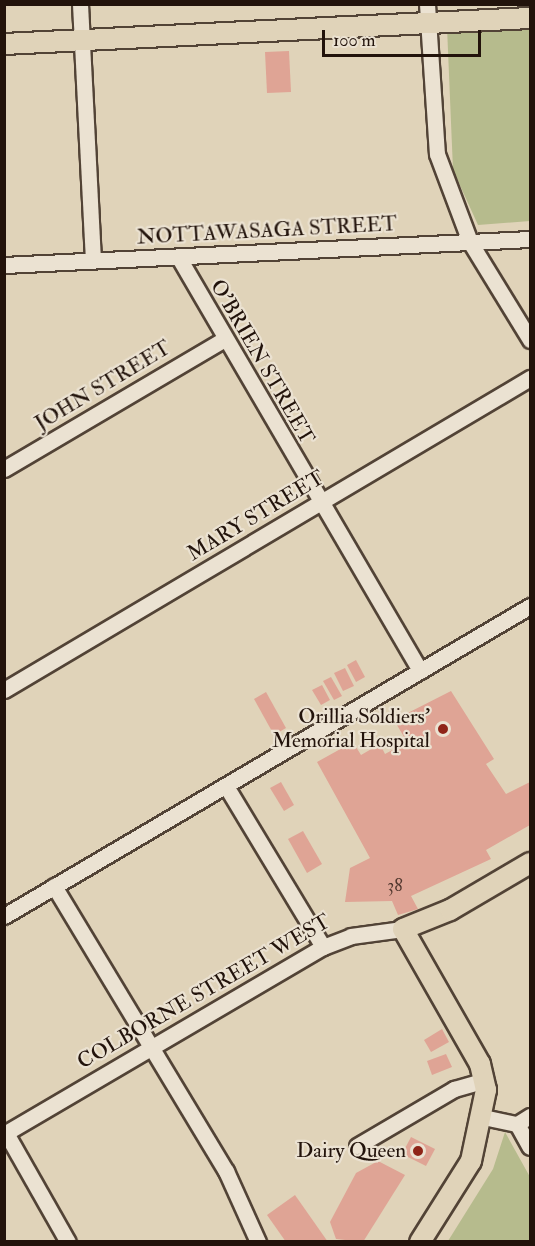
<!DOCTYPE html>
<style>
body{margin:0}
#map{position:relative;width:535px;height:1246px;overflow:hidden;background:#e0d3b9;font-family:"IM FELL Double Pica",serif}
div>[style]{position:absolute}
[style*='--x']{left:calc(var(--x)*1px);top:calc(var(--y)*1px);width:calc(var(--w)*1px);rotate:calc(var(--a)*1deg)}
.green>*{inset:0;background:#b6bb8d}
.building>*{inset:0;background:#dfa495}
.roads{filter:drop-shadow(2px 0 #524336) drop-shadow(-2px 0 #524336) drop-shadow(0 2px #524336) drop-shadow(0 -2px #524336)}
.minor>*{height:15px;margin:-7.5px;padding:0 7.5px;transform-origin:7.5px;border-radius:7.5px;background:#ebe2d2}
.major>*{height:20px;margin:-10px;padding:0 10px;transform-origin:10px;border-radius:10px;background:#e0d3b9}
.dots>*{width:16px;height:16px;translate:-50% -50%;box-sizing:border-box;border:3px solid #ebe2d2;border-radius:50%}
span{translate:-50% -50%;white-space:nowrap;text-align:center;line-height:1.15;-webkit-text-stroke:4.5px #ebe2d2;paint-order:stroke}
.number-label{font-size:18px;color:#51372e}
.number-label span{-webkit-text-stroke-width:0}
.street-label{font-size:21px;color:#22130b}
.poi-label{font-size:21px;color:#22130b}
.right{translate:-100% -50%;text-align:right}
.frame{position:absolute;inset:0;border:6px solid #22130b;pointer-events:none}
.scale{position:absolute;left:322px;top:30px;width:159px;height:27px;box-sizing:border-box;border:3px solid #22130b;border-top:0;padding-left:8px;font-size:18px;line-height:21px;white-space:nowrap;color:#22130b;-webkit-text-stroke:4px #ebe2d2;paint-order:stroke}
</style>
<div id="map">
<div class="green">
<div style="clip-path:polygon(530px 26px,530px 221px,478px 225px,453px 170px,447px 27px)"></div>
<div style="clip-path:polygon(505px 1132px,530px 1177px,530px 1241px,448px 1241px,493px 1169px)"></div>
</div>
<div class="building">
<div style="clip-path:polygon(289px 51px,291px 92px,267px 93px,265px 52px)"></div>
<div style="clip-path:polygon(356px 660px,365px 677px,356px 682px,347px 665px)"></div>
<div style="clip-path:polygon(345px 668px,354px 686px,343px 691px,334px 673px)"></div>
<div style="clip-path:polygon(331px 677px,342px 696px,334px 700px,323px 681px)"></div>
<div style="clip-path:polygon(322px 685px,330px 700px,321px 705px,312px 690px)"></div>
<div style="clip-path:polygon(451px 691px,494px 759px,486px 764px,506px 794px,530px 782px,530px 825px,486px 850px,491px 859px,411px 896px,418px 909px,398px 915px,392px 901px,345px 902px,350px 868px,370px 858px,317px 762px,353px 742px,361px 755px,380px 744px,385px 754px,407px 742px,394px 720px)"></div>
<div style="clip-path:polygon(266px 692px,286px 728px,274px 735px,254px 699px)"></div>
<div style="clip-path:polygon(281px 782px,294px 805px,284px 811px,270px 788px)"></div>
<div style="clip-path:polygon(303px 831px,322px 864px,307px 873px,288px 839px)"></div>
<div style="clip-path:polygon(442px 1029px,449px 1042px,431px 1052px,424px 1040px)"></div>
<div style="clip-path:polygon(446px 1054px,452px 1067px,432px 1075px,427px 1061px)"></div>
<div style="clip-path:polygon(411px 1137px,435px 1149px,426px 1166px,402px 1154px)"></div>
<div style="clip-path:polygon(378px 1161px,405px 1175px,363px 1242px,336px 1239px,330px 1222px,356px 1173px)"></div>
<div style="clip-path:polygon(295px 1195px,328px 1242px,286px 1242px,267px 1215px)"></div>
</div>
<div class="roads">
<div class="minor">
<div style="--x:80;--y:4;--w:256;--a:87.1"></div>
<div style="--x:427;--y:4;--w:150;--a:86.2"></div>
<div style="--x:437;--y:154;--w:94;--a:69.4"></div>
<div style="--x:470;--y:242;--w:115;--a:58.5"></div>
<div style="--x:179;--y:258;--w:478;--a:59.7"></div>
<div style="--x:4;--y:265;--w:527;--a:-2.83"></div>
<div style="--x:4;--y:469;--w:254;--a:-30.5"></div>
<div style="--x:4;--y:690;--w:612;--a:-30.67"></div>
<div style="--x:226;--y:786;--w:188;--a:58.9"></div>
<div style="--x:54;--y:886;--w:333;--a:58.9"></div>
<div style="--x:226;--y:1171;--w:78;--a:65.7"></div>
<div style="--x:4;--y:916;--w:611;--a:-30.51"></div>
<div style="--x:483;--y:1117;--w:35;--a:12"></div>
<div style="--x:517;--y:1124;--w:26;--a:61"></div>
<div style="--x:517;--y:1124;--w:15;--a:-32"></div>
<div style="--x:6;--y:1133;--w:125;--a:60.4"></div>
<div style="--x:4;--y:1134;--w:370;--a:-30.4"></div>
<div style="--x:323;--y:947;--w:30;--a:-21"></div>
<div style="--x:351;--y:936;--w:52;--a:-7.7"></div>
<div style="--x:357;--y:1146;--w:113;--a:-30.4"></div>
<div style="--x:454;--y:1089;--w:32;--a:-16"></div>
</div>
<div class="major">
<div style="--x:4;--y:44;--w:527;--a:-2.83"></div>
<div style="--x:420;--y:1242;--w:96;--a:-57.8"></div>
<div style="--x:471;--y:1161;--w:73;--a:-78.1"></div>
<div style="--x:486;--y:1090;--w:27;--a:-103"></div>
<div style="--x:480;--y:1064;--w:155;--a:-119.7"></div>
<div style="--x:403;--y:929;--w:51;--a:-22"></div>
<div style="--x:450;--y:910;--w:93;--a:-30.4"></div>
</div>
</div>
<div class="dots">
<div style="left:443px;top:729px;background:#8f2418"></div>
<div style="left:418px;top:1151px;background:#8f2418"></div>
</div>
<div class="number-label">
<span style="left:395px;top:886px">38</span>
</div>
<div class="street-label">
<span style="left:267px;top:231px;rotate:-3deg">NOTTAWASAGA STREET</span>
<span style="left:262px;top:362px;rotate:60deg">O'BRIEN STREET</span>
<span style="left:103px;top:386px;rotate:-31deg">JOHN STREET</span>
<span style="left:256px;top:516px;rotate:-31deg">MARY STREET</span>
<span style="left:204px;top:992px;rotate:-30deg">COLBORNE STREET WEST</span>
</div>
<div class="poi-label">
<span class="right" style="left:430px;top:729px">Orillia Soldiers'<br>Memorial Hospital</span>
<span class="right" style="left:406px;top:1151px">Dairy Queen</span>
</div>
<div class="frame"></div>
<div class="scale">100 m</div>
</div>
